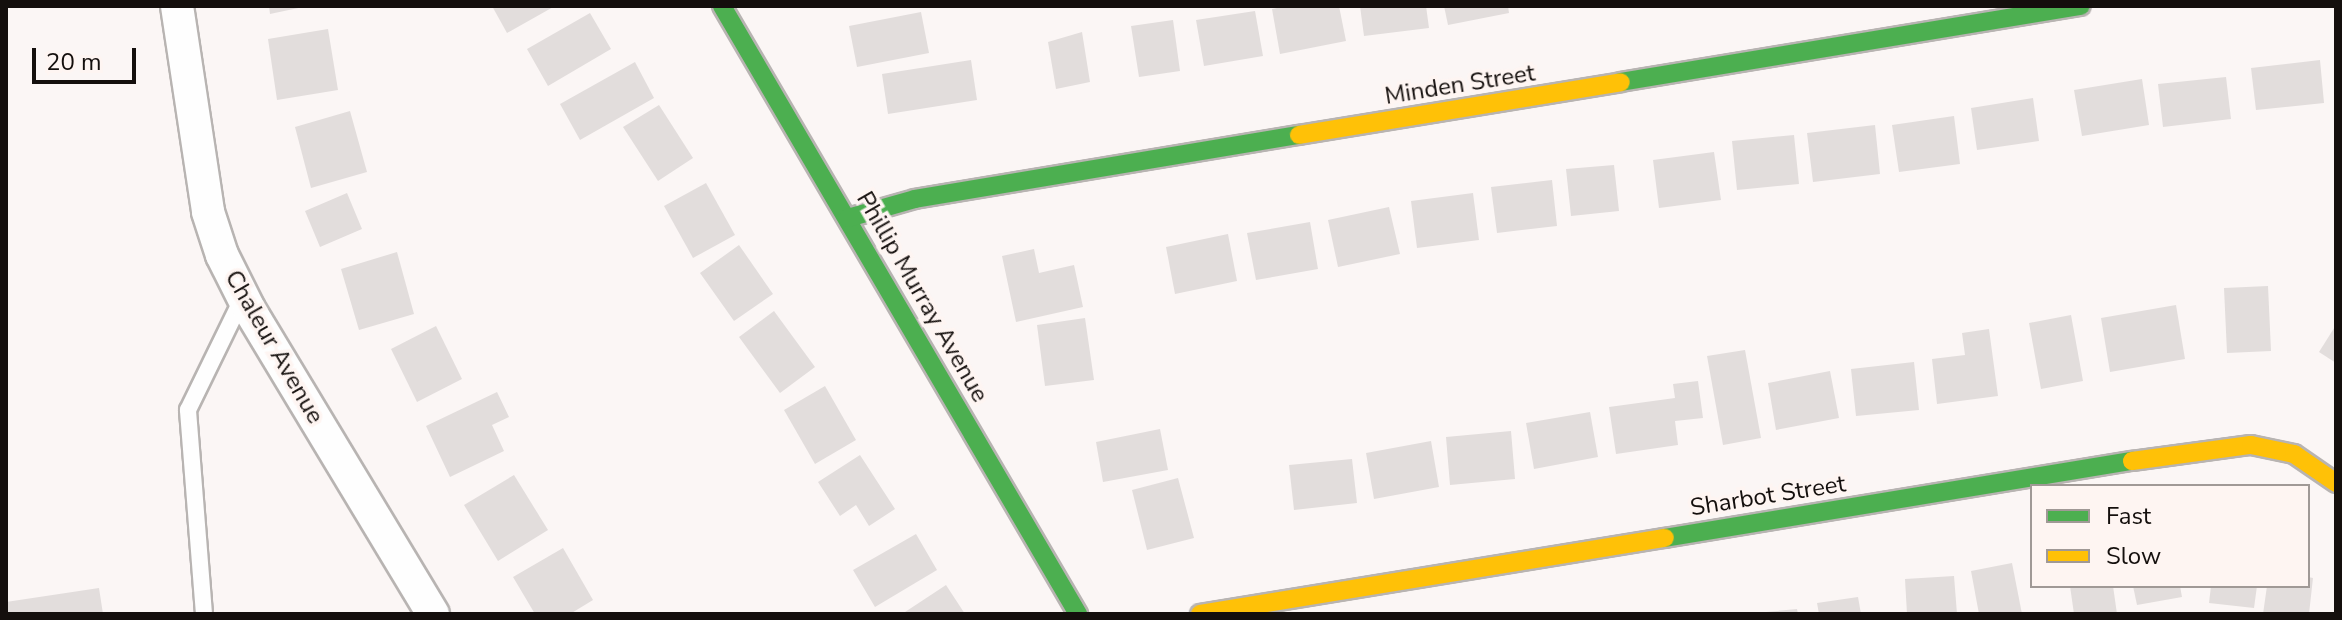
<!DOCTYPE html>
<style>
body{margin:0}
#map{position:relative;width:2342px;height:620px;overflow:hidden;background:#fbf6f5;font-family:"Nunito Sans",sans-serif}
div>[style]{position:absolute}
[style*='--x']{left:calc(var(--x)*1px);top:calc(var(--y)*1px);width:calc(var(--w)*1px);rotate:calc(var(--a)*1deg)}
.building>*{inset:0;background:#e2dddc}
.roads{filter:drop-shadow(2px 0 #b8b4b2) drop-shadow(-2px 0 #b8b4b2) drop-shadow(0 2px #b8b4b2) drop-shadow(0 -2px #b8b4b2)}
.lane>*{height:16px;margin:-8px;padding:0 8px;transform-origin:8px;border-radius:8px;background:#fefefe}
.street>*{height:32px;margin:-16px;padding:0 16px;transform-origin:16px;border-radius:16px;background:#fefefe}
.fast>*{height:18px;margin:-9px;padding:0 9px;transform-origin:9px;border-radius:9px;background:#4caf50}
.slow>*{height:18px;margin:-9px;padding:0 9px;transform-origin:9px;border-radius:9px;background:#ffc107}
span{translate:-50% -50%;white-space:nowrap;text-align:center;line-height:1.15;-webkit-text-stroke:7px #fef5f2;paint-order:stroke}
.street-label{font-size:24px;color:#140f0d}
.frame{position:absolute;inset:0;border:8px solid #140f0d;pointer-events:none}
.legend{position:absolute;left:2030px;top:484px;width:280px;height:104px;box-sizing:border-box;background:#fef5f2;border:2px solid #a09996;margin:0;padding:10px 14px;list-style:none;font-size:24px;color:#140f0d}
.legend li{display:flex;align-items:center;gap:16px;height:40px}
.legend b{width:40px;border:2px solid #a09996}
.scale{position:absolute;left:32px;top:48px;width:104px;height:36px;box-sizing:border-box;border:4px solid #140f0d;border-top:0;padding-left:10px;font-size:24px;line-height:28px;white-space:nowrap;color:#140f0d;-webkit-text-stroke:6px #fef5f2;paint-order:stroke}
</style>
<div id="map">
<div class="building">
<div style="clip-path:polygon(269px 6px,303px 6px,303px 7px,270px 14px)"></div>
<div style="clip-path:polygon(492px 6px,555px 6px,507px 33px)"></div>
<div style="clip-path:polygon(1287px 6px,1339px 6px,1346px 41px,1280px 54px,1272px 9px)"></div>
<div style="clip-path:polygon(1360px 6px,1426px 6px,1429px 28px,1364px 36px)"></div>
<div style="clip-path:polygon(1444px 6px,1508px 6px,1509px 13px,1448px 25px)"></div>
<div style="clip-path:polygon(1255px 11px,1263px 56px,1204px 66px,1196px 20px)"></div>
<div style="clip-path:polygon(921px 12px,929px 53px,857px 67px,849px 26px)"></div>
<div style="clip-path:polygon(590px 13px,611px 49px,548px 86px,527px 49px)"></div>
<div style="clip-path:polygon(1173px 20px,1180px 71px,1139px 77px,1131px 26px)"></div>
<div style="clip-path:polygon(328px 29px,338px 90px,277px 100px,268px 39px)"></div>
<div style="clip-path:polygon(1082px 32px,1090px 82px,1056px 89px,1048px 42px)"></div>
<div style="clip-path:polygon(971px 60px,977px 100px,888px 114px,882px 74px)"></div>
<div style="clip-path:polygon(2320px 60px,2324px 103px,2256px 110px,2251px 68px)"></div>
<div style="clip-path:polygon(635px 62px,654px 98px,580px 140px,560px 104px)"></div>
<div style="clip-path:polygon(2226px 77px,2231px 119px,2163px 127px,2158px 84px)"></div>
<div style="clip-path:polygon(2142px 79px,2149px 125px,2082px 136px,2074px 90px)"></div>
<div style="clip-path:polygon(2033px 98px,2039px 141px,1977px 150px,1971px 108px)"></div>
<div style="clip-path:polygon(659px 105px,693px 158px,658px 181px,623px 127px)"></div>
<div style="clip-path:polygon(350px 111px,367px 172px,311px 188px,295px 127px)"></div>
<div style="clip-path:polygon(1954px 116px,1960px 164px,1899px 172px,1892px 125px)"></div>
<div style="clip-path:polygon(1875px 125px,1880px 174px,1813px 182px,1807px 133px)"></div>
<div style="clip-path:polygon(1794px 135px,1799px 184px,1737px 190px,1732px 141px)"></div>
<div style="clip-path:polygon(1714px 152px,1721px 200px,1659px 208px,1653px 160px)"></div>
<div style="clip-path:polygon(1614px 165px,1619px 211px,1571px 216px,1566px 169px)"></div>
<div style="clip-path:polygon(1552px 180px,1557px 226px,1497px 233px,1491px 187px)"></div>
<div style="clip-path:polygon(706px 183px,735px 235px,693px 258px,664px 206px)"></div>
<div style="clip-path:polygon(347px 193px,362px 229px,320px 247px,305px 211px)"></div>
<div style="clip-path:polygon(1473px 193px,1479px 240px,1417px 248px,1411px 201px)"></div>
<div style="clip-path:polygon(1389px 207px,1400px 254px,1338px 267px,1328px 220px)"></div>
<div style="clip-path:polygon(1310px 222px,1318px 269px,1256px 280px,1247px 233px)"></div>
<div style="clip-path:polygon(1228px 234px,1237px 281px,1175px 294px,1166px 247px)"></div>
<div style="clip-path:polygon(739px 245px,773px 294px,734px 321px,700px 273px)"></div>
<div style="clip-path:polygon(1034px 249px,1039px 273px,1074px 265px,1083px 307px,1016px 322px,1002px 256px)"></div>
<div style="clip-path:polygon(397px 252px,414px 314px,359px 330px,341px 269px)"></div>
<div style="clip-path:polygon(2268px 286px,2271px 351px,2227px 353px,2224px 288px)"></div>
<div style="clip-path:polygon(2176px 305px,2185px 359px,2110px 372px,2101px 318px)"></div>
<div style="clip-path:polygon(774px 311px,815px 367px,780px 393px,739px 337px)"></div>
<div style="clip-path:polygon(2071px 315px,2083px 381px,2041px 389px,2029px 323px)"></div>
<div style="clip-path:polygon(1085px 318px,1094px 380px,1045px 386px,1037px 325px)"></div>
<div style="clip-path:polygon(2336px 325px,2336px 363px,2319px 352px)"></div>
<div style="clip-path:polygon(436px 326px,462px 379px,417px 402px,391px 349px)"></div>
<div style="clip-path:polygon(1989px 329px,1998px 396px,1937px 404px,1932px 359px,1965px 355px,1962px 333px)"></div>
<div style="clip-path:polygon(1745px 350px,1761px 438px,1723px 445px,1707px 356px)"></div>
<div style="clip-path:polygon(1914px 362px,1919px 410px,1856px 416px,1851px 369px)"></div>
<div style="clip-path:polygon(1830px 371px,1839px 418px,1776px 430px,1768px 383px)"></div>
<div style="clip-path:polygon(1698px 381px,1703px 418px,1675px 421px,1678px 445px,1616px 454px,1609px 407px,1675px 398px,1673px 384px)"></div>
<div style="clip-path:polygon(825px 386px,856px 440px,815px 464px,784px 410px)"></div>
<div style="clip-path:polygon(497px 392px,509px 417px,492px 425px,504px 451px,450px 477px,426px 426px)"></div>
<div style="clip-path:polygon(1590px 412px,1598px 457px,1534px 469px,1526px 423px)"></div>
<div style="clip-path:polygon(1160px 429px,1168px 470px,1103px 482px,1096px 442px)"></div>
<div style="clip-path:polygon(1511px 431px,1515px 479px,1450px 485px,1446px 437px)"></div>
<div style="clip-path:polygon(1431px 441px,1439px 487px,1374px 499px,1366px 453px)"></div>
<div style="clip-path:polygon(860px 455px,895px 509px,869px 526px,856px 505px,840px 516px,818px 482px)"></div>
<div style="clip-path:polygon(1352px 459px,1357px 503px,1294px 510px,1289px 465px)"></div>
<div style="clip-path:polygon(514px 475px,548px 530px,498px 561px,464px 505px)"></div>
<div style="clip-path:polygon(1178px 478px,1194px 538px,1147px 550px,1132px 490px)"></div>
<div style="clip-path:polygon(916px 534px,937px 570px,875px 607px,853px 570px)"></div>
<div style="clip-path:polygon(563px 548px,593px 600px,570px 614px,535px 614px,513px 577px)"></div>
<div style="clip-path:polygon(2012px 563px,2022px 614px,1979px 614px,1971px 571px)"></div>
<div style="clip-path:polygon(1954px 576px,1957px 614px,1907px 614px,1905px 579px)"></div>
<div style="clip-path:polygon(2308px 577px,2313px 578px,2309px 614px,2263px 614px,2267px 586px,2308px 586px)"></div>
<div style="clip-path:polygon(946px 585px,965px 614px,902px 614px)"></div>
<div style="clip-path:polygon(2070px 586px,2113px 586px,2117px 614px,2074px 614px)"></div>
<div style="clip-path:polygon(2133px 586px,2180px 586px,2182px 597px,2137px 605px)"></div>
<div style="clip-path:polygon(2211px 586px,2257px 586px,2254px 608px,2209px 603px)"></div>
<div style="clip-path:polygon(99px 588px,103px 614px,6px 614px,6px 602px)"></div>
<div style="clip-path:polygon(1858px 597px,1861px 614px,1819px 614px,1817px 603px)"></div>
<div style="clip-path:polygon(1797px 609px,1798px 614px,1766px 614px,1766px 612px)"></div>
</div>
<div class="roads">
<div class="lane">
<div style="--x:204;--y:614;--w:205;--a:-94.5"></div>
<div style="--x:188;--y:410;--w:126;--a:-64"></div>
</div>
<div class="street">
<div style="--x:177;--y:6;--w:208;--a:81.4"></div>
<div style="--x:208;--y:212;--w:45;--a:72"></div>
<div style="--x:222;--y:255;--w:60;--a:63.4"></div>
<div style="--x:249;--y:309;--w:356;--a:58.9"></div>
</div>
<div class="fast">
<div style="--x:722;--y:6;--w:705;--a:59.65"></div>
<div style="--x:1621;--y:82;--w:466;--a:-9.4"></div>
<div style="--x:848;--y:218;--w:70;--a:-15.8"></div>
<div style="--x:915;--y:199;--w:389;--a:-9.5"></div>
<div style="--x:1665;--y:538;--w:473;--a:-9.4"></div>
</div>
<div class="slow">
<div style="--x:1299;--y:135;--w:326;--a:-9.3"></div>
<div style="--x:2132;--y:461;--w:120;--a:-7.7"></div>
<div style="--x:2251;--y:445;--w:44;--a:11.8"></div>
<div style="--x:2294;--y:454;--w:51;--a:34.6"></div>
<div style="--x:1200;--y:614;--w:471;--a:-9.3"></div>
</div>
</div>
<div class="street-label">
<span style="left:1460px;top:85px;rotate:-9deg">Minden Street</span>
<span style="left:922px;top:297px;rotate:60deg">Phillip Murray Avenue</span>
<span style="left:274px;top:347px;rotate:60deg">Chaleur Avenue</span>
<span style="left:1768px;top:496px;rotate:-9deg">Sharbot Street</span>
</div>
<div class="frame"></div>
<ul class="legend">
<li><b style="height:10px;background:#4caf50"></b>Fast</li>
<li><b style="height:10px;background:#ffc107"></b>Slow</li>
</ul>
<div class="scale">20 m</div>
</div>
